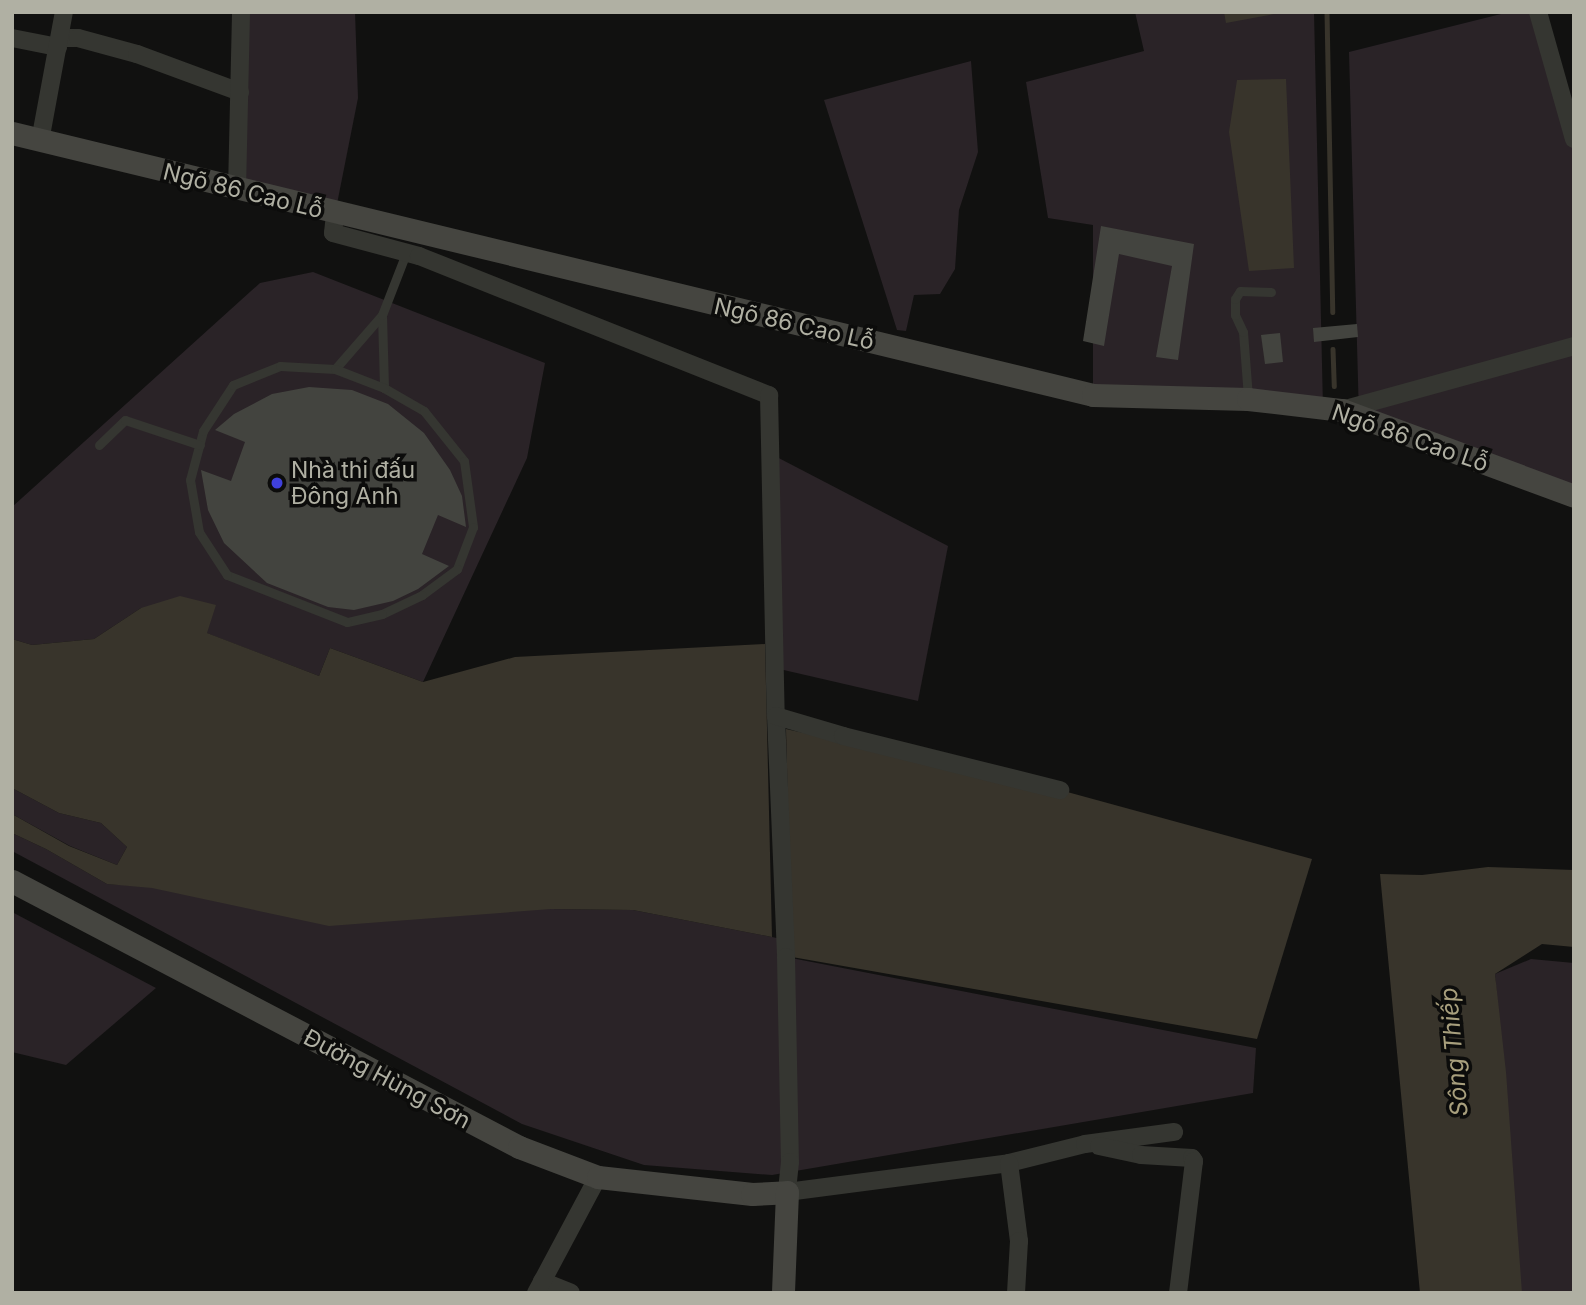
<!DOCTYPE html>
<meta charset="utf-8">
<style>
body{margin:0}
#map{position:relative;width:1586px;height:1305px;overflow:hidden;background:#111110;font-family:Inter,sans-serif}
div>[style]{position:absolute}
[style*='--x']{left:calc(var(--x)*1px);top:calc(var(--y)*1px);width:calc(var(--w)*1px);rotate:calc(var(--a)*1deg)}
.green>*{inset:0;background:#2a2327}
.water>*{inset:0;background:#38342b}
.stream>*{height:4.5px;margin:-2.25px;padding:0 2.25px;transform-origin:2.25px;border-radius:2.25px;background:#38342b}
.building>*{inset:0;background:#43443f}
.lane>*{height:9px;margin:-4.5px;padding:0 4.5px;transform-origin:4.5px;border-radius:4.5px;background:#353631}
.street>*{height:18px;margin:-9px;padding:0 9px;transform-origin:9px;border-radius:9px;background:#353631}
.secondary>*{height:23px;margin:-11.5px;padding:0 11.5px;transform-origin:11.5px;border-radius:11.5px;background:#454540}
.dots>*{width:19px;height:19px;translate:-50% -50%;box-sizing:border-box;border:4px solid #0c0c0b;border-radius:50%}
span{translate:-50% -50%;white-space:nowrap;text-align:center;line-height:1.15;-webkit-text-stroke:7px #0c0c0b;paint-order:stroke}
.street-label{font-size:23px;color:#b0b0a3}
.poi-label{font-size:23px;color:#b0b0a3}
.left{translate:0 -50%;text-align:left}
.water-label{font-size:24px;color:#a89f7d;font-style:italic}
.frame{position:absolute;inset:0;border:14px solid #b0b0a3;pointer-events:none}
</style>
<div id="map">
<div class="green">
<div style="clip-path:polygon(241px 12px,355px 12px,358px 98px,335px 214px,237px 190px)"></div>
<div style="clip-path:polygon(1135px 12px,1314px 12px,1323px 408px,1093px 395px,1093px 225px,1048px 218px,1026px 82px,1144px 51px)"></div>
<div style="clip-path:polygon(1509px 12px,1538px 12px,1574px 139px,1574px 496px,1359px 417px,1349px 52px)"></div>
<div style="clip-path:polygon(971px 61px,978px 152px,959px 210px,955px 269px,940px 294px,914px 295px,906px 331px,897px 330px,824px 100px)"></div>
<div style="clip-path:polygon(313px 272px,545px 363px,527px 458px,423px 682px,330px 648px,319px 676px,141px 608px,94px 639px,32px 645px,12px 639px,12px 507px,260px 283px)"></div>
<div style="clip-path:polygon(771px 454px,948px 546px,918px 701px,775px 668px)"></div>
<div style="clip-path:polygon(12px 788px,59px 813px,101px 823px,127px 847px,117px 865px,70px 846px,12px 814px)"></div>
<div style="clip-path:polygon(12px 833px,46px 849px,107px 884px,551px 909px,633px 910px,772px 937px,786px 940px,786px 957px,1256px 1048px,1253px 1093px,772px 1175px,644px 1165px,522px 1124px,12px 851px)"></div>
<div style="clip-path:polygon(12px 912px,156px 988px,66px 1065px,12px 1052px)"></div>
<div style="clip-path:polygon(1531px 959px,1574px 963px,1574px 1293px,1521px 1293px,1495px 974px)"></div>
</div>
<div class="water">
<div style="clip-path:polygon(1224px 12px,1285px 12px,1226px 23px)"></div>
<div style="clip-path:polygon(1286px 79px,1294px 268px,1249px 271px,1229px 132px,1237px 80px)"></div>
<div style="clip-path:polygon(180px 596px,216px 605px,207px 633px,319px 676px,330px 648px,423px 682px,515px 657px,765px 644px,772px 937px,633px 910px,551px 909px,329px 926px,152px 888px,107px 884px,46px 849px,12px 833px,12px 814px,69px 846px,117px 865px,127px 847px,101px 823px,59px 813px,12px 788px,12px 639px,32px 645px,94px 639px,141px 608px)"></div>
<div style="clip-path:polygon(786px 729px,1060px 790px,1312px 859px,1257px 1039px,792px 957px)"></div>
<div style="clip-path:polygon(1488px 867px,1574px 870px,1574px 947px,1542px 944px,1495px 974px,1506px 1072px,1522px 1293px,1420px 1293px,1380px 874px,1422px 875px)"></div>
</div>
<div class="stream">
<div style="--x:1327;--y:12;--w:300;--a:88.9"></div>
<div style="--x:1333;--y:349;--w:37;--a:88"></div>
</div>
<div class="building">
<div style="clip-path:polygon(1101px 226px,1194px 244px,1178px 360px,1156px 357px,1172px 266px,1119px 254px,1104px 346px,1083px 341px)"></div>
<div style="clip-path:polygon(1357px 324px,1358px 337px,1314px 342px,1313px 328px)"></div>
<div style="clip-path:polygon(1280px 333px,1283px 362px,1265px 364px,1261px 335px)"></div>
<div style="clip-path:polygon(309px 387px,352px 390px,388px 404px,424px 433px,450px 470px,462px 496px,466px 527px,438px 515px,422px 554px,449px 566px,418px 589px,393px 601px,354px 610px,328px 607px,267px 583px,224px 543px,208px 510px,201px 470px,231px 481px,245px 442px,215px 430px,234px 414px,272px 394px)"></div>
</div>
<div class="lane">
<div style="--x:382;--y:315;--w:73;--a:88.4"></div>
<div style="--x:384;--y:388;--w:46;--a:29.9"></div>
<div style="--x:424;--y:411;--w:64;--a:51.3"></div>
<div style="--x:464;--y:461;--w:67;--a:82.2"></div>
<div style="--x:473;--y:527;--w:45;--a:110.9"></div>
<div style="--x:457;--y:569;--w:44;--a:143.4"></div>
<div style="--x:422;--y:595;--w:44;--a:154.6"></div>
<div style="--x:382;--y:614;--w:36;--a:167"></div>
<div style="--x:347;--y:622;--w:129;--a:-158.6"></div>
<div style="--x:227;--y:575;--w:51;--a:-123.1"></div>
<div style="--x:199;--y:532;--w:53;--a:-99.8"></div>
<div style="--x:190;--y:480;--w:51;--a:-75.1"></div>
<div style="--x:203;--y:431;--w:55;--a:-56.9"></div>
<div style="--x:233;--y:385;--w:51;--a:-22"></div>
<div style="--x:280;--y:366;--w:55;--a:3.1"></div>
<div style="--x:335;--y:369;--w:72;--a:-49"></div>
<div style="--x:382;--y:315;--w:66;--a:-68.8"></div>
<div style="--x:335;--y:369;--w:53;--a:21.2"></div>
<div style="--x:1248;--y:397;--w:65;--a:-94.4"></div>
<div style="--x:1243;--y:332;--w:19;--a:-115"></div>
<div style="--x:1235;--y:315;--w:16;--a:-90"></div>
<div style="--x:1235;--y:299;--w:9;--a:-58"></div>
<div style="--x:1240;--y:291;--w:31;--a:2"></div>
<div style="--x:99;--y:445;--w:36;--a:-44"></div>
<div style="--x:125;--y:420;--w:79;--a:18.4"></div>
</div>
<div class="street">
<div style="--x:1538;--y:12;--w:132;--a:74.2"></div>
<div style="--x:12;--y:38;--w:47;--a:11.1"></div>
<div style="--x:62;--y:38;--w:16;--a:0"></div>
<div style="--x:78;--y:38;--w:61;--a:15.2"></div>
<div style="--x:137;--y:54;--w:110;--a:20.3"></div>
<div style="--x:40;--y:141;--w:131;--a:-79.5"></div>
<div style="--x:237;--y:190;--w:178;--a:-88.7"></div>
<div style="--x:335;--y:214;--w:19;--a:96"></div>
<div style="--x:333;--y:233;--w:89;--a:15"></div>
<div style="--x:419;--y:256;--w:377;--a:21.7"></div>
<div style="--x:769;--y:395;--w:321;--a:88.8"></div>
<div style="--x:776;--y:716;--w:241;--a:87.6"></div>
<div style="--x:786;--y:957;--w:205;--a:88.9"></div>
<div style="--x:790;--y:1162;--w:30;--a:96"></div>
<div style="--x:787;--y:1192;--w:224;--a:-7.4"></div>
<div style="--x:1009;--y:1163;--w:78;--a:-14"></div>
<div style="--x:1085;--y:1144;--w:90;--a:-7.7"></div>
<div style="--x:1342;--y:410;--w:241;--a:-15.4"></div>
<div style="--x:776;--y:716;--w:70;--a:16.6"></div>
<div style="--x:843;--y:736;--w:224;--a:14"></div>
<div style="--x:1099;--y:1146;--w:43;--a:12.1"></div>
<div style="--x:1141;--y:1155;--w:51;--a:3.4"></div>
<div style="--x:1192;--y:1158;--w:4;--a:56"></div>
<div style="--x:1194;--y:1161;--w:133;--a:96.9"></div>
<div style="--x:1009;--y:1163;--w:79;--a:82.7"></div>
<div style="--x:1019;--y:1241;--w:52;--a:93.3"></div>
<div style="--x:542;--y:1281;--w:31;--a:22"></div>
<div style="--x:536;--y:1293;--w:132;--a:-61.9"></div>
</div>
<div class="secondary">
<div style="--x:12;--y:133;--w:1112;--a:13.62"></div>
<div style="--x:1093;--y:395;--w:155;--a:1.5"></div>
<div style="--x:1248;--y:399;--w:95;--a:6.7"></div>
<div style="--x:1342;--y:410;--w:247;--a:20.3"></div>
<div style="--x:12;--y:881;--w:573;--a:27.68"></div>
<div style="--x:519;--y:1147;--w:85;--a:20.8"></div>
<div style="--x:598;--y:1177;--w:155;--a:6.3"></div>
<div style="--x:752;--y:1194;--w:35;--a:-3"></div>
<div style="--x:787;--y:1192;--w:101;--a:92.3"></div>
</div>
<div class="dots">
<div style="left:277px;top:483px;background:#3f40db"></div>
</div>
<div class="street-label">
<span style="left:243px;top:191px;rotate:14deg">Ngõ 86 Cao Lỗ</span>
<span style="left:794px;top:324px;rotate:13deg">Ngõ 86 Cao Lỗ</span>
<span style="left:1410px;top:438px;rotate:19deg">Ngõ 86 Cao Lỗ</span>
<span style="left:387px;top:1079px;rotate:28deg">Đường Hùng Sơn</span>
</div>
<div class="poi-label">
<span class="left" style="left:291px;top:483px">Nhà thi đấu<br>Đông Anh</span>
</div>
<div class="water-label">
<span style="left:1454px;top:1052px;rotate:-95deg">Sông Thiếp</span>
</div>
<div class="frame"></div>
</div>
